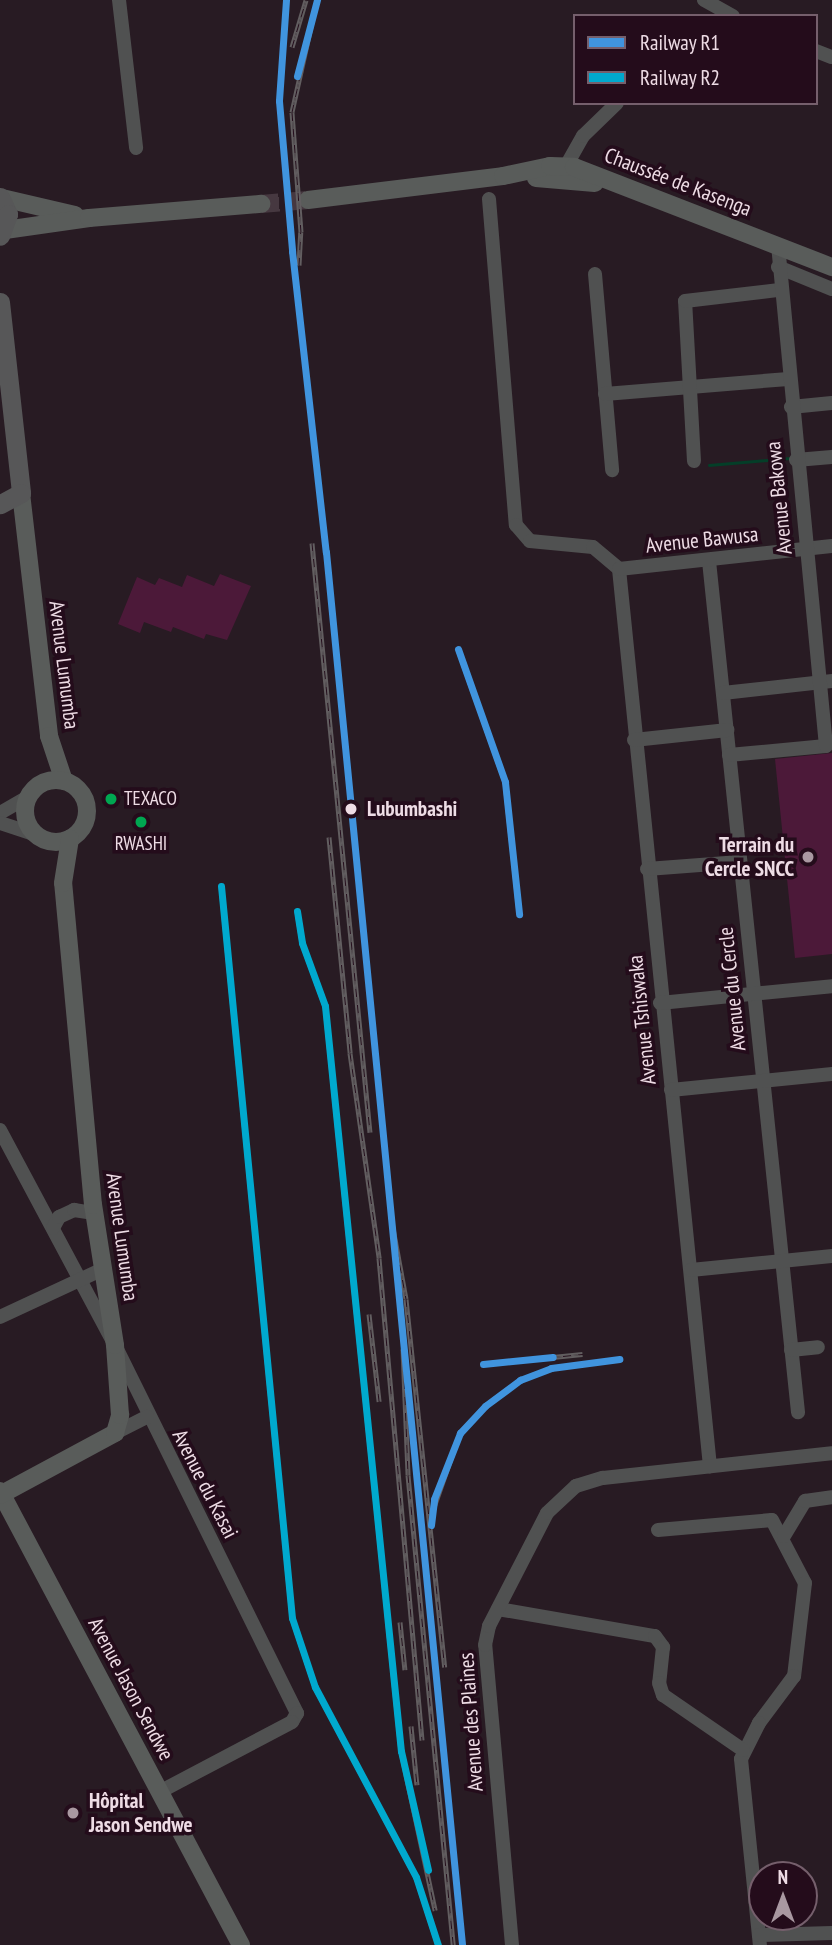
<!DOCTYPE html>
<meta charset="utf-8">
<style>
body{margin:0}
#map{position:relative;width:832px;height:1945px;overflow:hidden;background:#281b23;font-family:"PT Sans Narrow",sans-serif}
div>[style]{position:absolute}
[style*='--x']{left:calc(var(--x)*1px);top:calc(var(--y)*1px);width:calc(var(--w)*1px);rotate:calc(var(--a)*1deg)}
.green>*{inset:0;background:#4c1939}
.stream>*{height:2.5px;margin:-1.25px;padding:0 1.25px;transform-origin:1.25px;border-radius:1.25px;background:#043e28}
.major-tunnel>*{height:18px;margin-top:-9px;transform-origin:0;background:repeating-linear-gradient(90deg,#463840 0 18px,transparent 0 27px)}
.minor>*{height:14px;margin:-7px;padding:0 7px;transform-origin:7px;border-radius:7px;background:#505151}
.major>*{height:18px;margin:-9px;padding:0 9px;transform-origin:9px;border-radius:9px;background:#595c5a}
.major>.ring{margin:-9px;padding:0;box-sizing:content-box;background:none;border:18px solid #595c5a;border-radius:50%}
.highway>*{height:19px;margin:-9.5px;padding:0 9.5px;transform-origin:9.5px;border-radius:9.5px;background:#575758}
.rail>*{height:5px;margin-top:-2.5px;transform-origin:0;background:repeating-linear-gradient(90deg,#240c1b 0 8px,#625e60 0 16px);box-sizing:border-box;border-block:2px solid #625e60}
.rail-1>*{height:7px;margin:-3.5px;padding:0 3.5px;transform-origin:3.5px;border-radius:3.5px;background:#4094de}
.rail-2>*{height:7px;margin:-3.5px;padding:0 3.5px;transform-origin:3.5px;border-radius:3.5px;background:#00a9ce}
.dots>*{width:19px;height:19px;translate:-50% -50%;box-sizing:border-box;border:4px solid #240c1b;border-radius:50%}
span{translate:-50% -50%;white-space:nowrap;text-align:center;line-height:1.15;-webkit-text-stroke:7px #240c1b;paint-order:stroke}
.bus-label{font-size:19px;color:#eedce5}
.left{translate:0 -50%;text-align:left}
.street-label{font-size:21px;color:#eedce5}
.stop-label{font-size:21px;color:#eedce5;font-weight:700}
.poi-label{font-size:21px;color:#eedce5;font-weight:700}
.right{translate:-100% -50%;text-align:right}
.legend{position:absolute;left:573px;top:14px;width:245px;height:91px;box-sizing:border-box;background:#240c1b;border:2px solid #755f6c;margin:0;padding:9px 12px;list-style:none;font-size:21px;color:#eedce5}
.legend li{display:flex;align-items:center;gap:14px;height:35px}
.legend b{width:35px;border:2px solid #755f6c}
.north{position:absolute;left:748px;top:1861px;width:70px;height:70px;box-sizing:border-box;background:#240c1b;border:2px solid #755f6c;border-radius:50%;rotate:0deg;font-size:19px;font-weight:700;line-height:28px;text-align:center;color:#eedce5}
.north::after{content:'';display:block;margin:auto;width:24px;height:32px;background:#a998a1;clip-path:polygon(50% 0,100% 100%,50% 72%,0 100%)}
</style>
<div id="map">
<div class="green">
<div style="clip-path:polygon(220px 574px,251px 586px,227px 640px,206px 634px,204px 639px,173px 627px,171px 632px,144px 622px,140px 633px,118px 624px,137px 577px,155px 585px,159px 578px,182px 587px,187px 575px,214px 586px)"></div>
<div style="clip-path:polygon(832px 753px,832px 954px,795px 958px,775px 759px)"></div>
</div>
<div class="stream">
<div style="--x:709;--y:465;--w:81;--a:-4.9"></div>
</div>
<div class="major-tunnel">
<div style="--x:261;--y:204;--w:47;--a:-4.9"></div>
</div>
<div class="minor">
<div style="--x:119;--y:0;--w:149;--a:83.4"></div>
<div style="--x:704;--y:0;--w:33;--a:29"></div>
<div style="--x:816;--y:51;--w:17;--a:21"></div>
<div style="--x:561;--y:175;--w:45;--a:-60.6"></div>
<div style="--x:583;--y:136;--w:47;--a:-44.1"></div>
<div style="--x:489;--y:199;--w:327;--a:85.3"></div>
<div style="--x:516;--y:525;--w:21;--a:49"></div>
<div style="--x:530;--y:541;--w:63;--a:5.4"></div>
<div style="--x:593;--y:547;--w:34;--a:40"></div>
<div style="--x:778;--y:267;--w:58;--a:22.2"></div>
<div style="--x:595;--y:274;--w:197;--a:85"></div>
<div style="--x:605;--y:394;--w:184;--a:-4.7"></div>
<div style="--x:791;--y:407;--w:41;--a:-5.6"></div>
<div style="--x:796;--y:460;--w:36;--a:-5"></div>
<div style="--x:694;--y:461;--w:160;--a:-93.2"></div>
<div style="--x:685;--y:301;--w:95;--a:-6.7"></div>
<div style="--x:709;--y:561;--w:856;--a:84.03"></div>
<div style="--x:619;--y:569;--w:902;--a:84.21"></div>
<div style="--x:619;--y:569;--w:214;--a:-6.2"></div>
<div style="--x:723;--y:693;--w:110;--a:-6.3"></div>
<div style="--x:634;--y:740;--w:94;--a:-6.1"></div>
<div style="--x:729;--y:755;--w:97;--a:-5.3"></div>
<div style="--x:826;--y:746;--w:503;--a:-95.47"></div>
<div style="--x:0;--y:813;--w:32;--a:-30"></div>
<div style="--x:0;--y:823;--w:38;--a:18"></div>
<div style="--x:647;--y:869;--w:93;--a:-4.3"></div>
<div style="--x:660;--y:1003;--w:173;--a:-5.6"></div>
<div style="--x:671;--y:1090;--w:162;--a:-5.7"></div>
<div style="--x:0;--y:1130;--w:244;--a:61.9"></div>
<div style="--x:115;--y:1345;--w:411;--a:63.7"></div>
<div style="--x:297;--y:1713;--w:10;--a:119"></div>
<div style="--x:292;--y:1722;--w:150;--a:152.2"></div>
<div style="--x:53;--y:1228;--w:13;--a:-61"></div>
<div style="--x:59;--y:1217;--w:17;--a:-25"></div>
<div style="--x:74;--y:1210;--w:20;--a:9"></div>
<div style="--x:691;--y:1270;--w:142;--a:-5.7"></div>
<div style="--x:0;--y:1317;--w:114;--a:-25"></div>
<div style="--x:791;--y:1350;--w:27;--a:-6"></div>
<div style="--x:115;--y:1433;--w:36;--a:-27"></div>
<div style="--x:658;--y:1530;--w:114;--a:-5"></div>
<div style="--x:772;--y:1520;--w:71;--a:62.4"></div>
<div style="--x:805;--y:1583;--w:94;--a:96.7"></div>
<div style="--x:794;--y:1676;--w:59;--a:126.7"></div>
<div style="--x:759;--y:1723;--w:40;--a:116.6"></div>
<div style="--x:741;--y:1759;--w:187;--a:84.2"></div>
<div style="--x:784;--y:1536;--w:41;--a:-59"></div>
<div style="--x:805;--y:1501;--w:27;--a:-8"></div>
<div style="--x:498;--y:1609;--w:159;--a:9.8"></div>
<div style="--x:655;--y:1636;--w:14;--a:54"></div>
<div style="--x:663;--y:1647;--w:36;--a:96"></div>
<div style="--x:659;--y:1683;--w:13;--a:72"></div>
<div style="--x:663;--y:1695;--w:97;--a:34.5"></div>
<div style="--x:759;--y:1935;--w:73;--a:-1.6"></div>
<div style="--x:512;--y:1945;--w:301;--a:-95.1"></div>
<div style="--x:485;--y:1645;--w:19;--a:-78"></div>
<div style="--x:489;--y:1626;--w:127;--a:-62.8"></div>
<div style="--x:547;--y:1513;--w:40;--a:-43"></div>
<div style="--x:576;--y:1486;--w:28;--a:-17"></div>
<div style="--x:603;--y:1478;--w:230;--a:-6.2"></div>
</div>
<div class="major">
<div style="--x:536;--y:178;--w:59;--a:4.8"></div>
<div style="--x:2;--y:198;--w:75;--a:13.1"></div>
<div style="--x:308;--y:200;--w:196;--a:-7"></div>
<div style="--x:503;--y:176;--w:48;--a:-12"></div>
<div style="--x:550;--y:166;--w:24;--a:2"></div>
<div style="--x:574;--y:167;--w:277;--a:21.2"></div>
<div style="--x:5;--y:230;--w:85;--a:-8.1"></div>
<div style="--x:89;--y:218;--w:173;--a:-4.7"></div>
<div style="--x:21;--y:493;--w:245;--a:83.4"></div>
<div style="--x:49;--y:736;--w:47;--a:71.6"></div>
<div class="ring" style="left:25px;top:780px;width:44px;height:44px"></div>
<div style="--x:0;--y:1491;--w:514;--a:62.04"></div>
<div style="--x:0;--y:1495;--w:131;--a:-28.3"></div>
<div style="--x:115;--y:1433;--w:19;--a:-74"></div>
<div style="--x:120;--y:1415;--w:70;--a:-94.1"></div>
<div style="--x:115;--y:1345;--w:142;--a:-98.9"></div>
<div style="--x:93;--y:1205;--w:323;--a:-95.3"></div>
<div style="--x:63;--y:883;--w:45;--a:-81"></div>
</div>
<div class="highway">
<div style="--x:0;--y:197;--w:19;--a:65"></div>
<div style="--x:8;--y:214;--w:23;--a:110"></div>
<div style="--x:0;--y:302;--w:192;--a:83.7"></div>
<div style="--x:21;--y:493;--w:24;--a:152"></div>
</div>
<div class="rail">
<div style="--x:292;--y:47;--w:49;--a:-73.4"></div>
<div style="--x:299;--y:265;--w:33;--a:-87"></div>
<div style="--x:301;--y:232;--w:120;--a:-94.3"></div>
<div style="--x:292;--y:112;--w:115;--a:-77.4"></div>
<div style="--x:312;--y:543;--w:592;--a:84.38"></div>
<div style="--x:458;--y:649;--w:141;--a:70.5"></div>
<div style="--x:505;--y:782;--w:133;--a:83.9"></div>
<div style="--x:329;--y:837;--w:217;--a:84.4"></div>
<div style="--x:350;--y:1053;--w:207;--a:81.9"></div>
<div style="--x:379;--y:1258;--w:484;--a:84.9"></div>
<div style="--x:221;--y:886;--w:735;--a:84.46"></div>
<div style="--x:292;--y:1618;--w:73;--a:71.6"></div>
<div style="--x:315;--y:1687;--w:215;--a:62"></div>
<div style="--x:416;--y:1877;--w:71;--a:72.1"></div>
<div style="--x:297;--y:911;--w:32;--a:81"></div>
<div style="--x:302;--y:943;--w:67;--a:69.9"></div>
<div style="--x:325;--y:1006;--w:749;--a:84.18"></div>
<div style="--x:401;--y:1751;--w:163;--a:77.9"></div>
<div style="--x:391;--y:1217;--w:83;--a:79.6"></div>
<div style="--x:406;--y:1299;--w:370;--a:84"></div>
<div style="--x:369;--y:1314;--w:88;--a:83.4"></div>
<div style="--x:403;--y:1349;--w:126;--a:87.7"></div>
<div style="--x:408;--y:1475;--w:472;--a:84.5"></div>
<div style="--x:483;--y:1364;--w:100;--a:-5.7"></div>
<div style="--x:432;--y:1513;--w:85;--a:-70.7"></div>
<div style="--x:460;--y:1433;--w:37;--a:-47"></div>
<div style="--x:485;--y:1406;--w:44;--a:-36.6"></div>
<div style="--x:520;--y:1380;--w:33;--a:-21"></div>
<div style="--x:551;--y:1368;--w:69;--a:-7.5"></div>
<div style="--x:400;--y:1622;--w:48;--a:84.1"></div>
<div style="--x:411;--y:1726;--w:59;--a:84.2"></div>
</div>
<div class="rail-1">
<div style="--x:286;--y:0;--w:101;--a:94"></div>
<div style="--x:279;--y:101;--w:151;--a:85"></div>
<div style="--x:292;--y:251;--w:303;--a:83.6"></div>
<div style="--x:326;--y:552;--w:1400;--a:84.42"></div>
<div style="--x:297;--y:76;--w:79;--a:-75.3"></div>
<div style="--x:458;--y:649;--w:141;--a:70.5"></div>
<div style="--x:505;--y:782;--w:133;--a:83.9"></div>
<div style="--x:483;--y:1364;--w:70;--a:-5.7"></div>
<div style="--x:431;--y:1525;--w:26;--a:-83"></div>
<div style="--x:434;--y:1499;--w:71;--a:-68.5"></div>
<div style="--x:460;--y:1433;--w:37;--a:-47"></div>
<div style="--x:485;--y:1406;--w:44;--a:-36.6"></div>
<div style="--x:520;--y:1380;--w:33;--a:-21"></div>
<div style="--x:551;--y:1368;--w:69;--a:-7.5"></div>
</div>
<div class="rail-2">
<div style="--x:221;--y:886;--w:735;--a:84.46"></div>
<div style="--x:292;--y:1618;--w:73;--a:71.6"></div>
<div style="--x:315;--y:1687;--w:215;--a:62"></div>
<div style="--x:416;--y:1877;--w:71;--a:72.1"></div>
<div style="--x:297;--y:911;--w:32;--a:81"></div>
<div style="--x:302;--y:943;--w:67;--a:69.9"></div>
<div style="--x:325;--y:1006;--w:749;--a:84.18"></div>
<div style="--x:401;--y:1751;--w:122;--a:77.2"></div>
</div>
<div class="dots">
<div style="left:111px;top:799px;background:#00a651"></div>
<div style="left:351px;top:809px;background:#eedce5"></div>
<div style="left:141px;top:822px;background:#00a651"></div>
<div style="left:808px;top:857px;background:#a998a1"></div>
<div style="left:73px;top:1813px;background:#a998a1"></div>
</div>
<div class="bus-label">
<span class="left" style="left:124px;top:799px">TEXACO</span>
<span style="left:141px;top:844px">RWASHI</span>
</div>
<div class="street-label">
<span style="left:678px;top:182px;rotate:21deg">Chaussée de Kasenga</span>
<span style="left:779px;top:498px;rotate:-96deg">Avenue Bakowa</span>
<span style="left:702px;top:540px;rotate:-6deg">Avenue Bawusa</span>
<span style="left:64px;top:665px;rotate:83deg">Avenue Lumumba</span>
<span style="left:732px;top:989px;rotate:-96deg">Avenue du Cercle</span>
<span style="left:642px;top:1020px;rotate:-96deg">Avenue Tshiswaka</span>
<span style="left:122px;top:1237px;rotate:82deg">Avenue Lumumba</span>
<span style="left:205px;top:1484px;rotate:63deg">Avenue du Kasai</span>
<span style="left:131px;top:1689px;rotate:62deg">Avenue Jason Sendwe</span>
<span style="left:471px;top:1722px;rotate:-94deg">Avenue des Plaines</span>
</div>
<div class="stop-label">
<span class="left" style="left:367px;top:809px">Lubumbashi</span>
</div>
<div class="poi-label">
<span class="right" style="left:794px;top:857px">Terrain du<br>Cercle SNCC</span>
<span class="left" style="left:89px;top:1813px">Hôpital<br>Jason Sendwe</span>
</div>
<ul class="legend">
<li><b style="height:9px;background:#4094de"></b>Railway R1</li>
<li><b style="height:9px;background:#00a9ce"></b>Railway R2</li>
</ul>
<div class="north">N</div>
</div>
